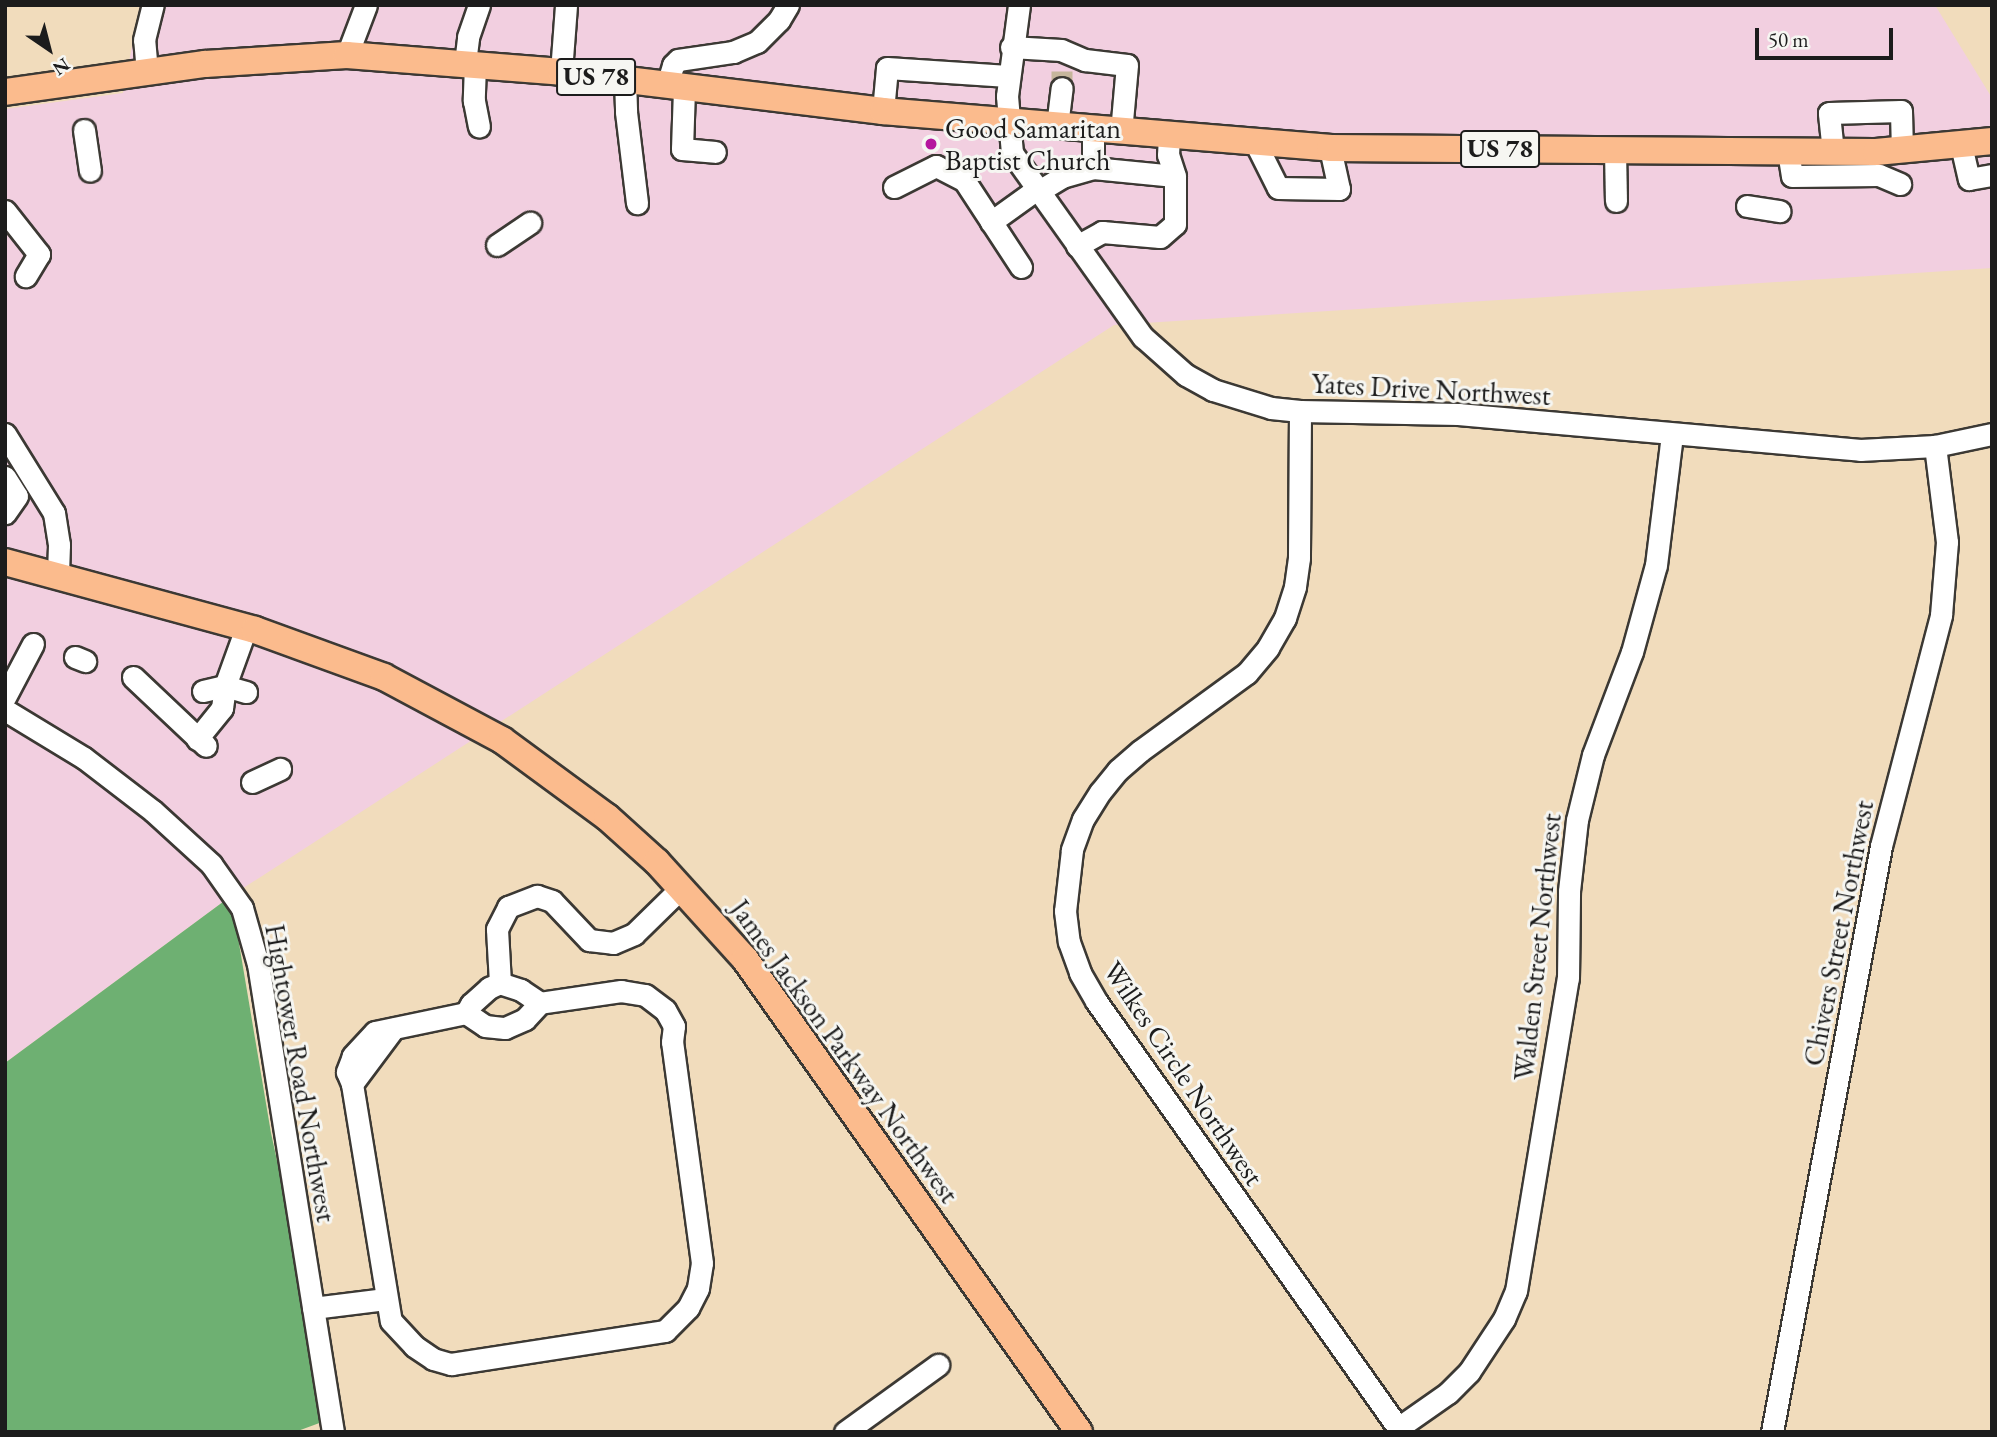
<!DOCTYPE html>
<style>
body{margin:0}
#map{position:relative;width:1997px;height:1437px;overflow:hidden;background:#f1dcbc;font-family:"EB Garamond",serif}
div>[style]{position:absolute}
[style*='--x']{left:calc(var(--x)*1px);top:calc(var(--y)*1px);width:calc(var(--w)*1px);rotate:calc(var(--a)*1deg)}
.built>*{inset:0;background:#f2cfe0}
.forest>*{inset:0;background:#6eb072}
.minor-tunnel>*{height:21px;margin-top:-10.5px;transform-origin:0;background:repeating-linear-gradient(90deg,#c6b69c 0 21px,transparent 0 31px)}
.roads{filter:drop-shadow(2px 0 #3c3934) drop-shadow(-2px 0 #3c3934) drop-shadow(0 2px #3c3934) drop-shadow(0 -2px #3c3934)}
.minor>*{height:21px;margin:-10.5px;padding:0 10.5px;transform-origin:10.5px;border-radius:10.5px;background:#fff}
.major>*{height:26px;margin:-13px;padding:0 13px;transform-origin:13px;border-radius:13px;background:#fbbb8d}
.dots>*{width:19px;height:19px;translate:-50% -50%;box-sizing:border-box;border:4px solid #f6f6f2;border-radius:50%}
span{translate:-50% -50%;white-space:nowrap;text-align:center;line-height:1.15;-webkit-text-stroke:6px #f6f6f2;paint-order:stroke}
.shield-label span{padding:2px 5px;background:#f6f6f2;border:2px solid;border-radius:5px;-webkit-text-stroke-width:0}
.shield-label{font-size:26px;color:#1c1c1c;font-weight:700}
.poi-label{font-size:28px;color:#1c1c1c}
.left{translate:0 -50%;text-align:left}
.street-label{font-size:28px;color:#1c1c1c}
.frame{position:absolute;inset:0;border:7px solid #1c1c1c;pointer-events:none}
.north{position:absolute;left:14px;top:14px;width:70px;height:70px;-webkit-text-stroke:5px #f6f6f2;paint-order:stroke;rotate:145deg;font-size:19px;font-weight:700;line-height:28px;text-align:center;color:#1c1c1c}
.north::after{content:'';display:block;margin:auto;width:24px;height:32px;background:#1c1c1c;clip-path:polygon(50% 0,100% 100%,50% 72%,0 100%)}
.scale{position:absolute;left:1755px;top:28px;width:138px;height:32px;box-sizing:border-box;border:4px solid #1c1c1c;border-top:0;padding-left:9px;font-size:21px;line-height:24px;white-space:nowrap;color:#1c1c1c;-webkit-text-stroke:5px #f6f6f2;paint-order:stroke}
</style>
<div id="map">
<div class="built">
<div style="clip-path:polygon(140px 5px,1935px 5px,1992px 98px,1992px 268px,1114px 325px,231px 896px,5px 1063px,5px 109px,123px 93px)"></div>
</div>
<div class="forest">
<div style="clip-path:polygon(231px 896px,271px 1133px,333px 1418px,295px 1432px,5px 1432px,5px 1063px)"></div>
</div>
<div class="minor-tunnel">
<div style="--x:1062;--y:88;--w:17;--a:-90"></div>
</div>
<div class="roads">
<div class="minor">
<div style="--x:1019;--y:5;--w:92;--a:97.5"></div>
<div style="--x:1007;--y:96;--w:57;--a:85"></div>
<div style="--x:1012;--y:153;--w:226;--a:54.6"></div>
<div style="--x:1143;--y:337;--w:57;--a:41.5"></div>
<div style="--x:1186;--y:375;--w:31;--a:29"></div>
<div style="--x:1213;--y:390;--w:61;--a:17.2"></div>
<div style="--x:1271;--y:408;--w:29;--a:6"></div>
<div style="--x:1300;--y:411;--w:158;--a:1.1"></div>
<div style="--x:1458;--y:414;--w:404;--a:5.1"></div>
<div style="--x:1860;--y:450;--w:75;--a:-3.1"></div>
<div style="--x:1935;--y:446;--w:58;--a:-11.9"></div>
<div style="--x:1011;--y:47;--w:50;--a:3.4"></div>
<div style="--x:1061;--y:50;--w:26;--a:23"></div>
<div style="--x:1085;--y:60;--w:42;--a:6.8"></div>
<div style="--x:1127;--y:65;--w:67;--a:95.1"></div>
<div style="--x:347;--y:55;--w:53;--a:-69.2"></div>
<div style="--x:465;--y:63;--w:26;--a:-83"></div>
<div style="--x:468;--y:37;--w:34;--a:-71"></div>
<div style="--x:475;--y:64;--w:37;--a:92"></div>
<div style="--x:474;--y:101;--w:26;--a:79"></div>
<div style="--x:147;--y:72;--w:32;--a:-95"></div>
<div style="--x:144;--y:40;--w:36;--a:-76"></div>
<div style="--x:561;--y:72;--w:67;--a:-85.7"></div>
<div style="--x:625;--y:80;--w:32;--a:88"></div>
<div style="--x:626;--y:112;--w:92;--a:83.1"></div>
<div style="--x:667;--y:85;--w:21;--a:-73"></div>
<div style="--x:673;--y:65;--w:7;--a:-45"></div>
<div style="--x:678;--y:60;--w:56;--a:-8.3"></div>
<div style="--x:733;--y:52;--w:26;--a:-23"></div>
<div style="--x:757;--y:42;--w:31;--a:-45"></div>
<div style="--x:779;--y:20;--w:17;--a:-59"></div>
<div style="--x:684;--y:89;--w:60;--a:91.9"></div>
<div style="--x:682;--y:149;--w:33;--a:5"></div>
<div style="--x:883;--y:111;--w:43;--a:-84.7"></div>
<div style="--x:887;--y:68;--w:121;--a:3.8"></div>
<div style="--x:1057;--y:126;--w:38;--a:-83"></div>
<div style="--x:84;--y:130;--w:41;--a:81.7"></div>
<div style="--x:1255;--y:142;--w:51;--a:63.4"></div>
<div style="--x:1278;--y:188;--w:61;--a:0.9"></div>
<div style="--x:1339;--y:189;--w:42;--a:-102.4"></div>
<div style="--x:1961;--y:145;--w:35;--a:77"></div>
<div style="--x:1969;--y:179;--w:23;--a:-10"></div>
<div style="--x:1615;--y:150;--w:51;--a:88.9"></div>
<div style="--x:1788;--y:151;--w:25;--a:81"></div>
<div style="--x:1792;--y:176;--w:87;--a:-0.7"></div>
<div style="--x:1879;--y:175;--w:23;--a:23"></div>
<div style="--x:1833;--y:152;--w:39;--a:-96"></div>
<div style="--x:1829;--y:113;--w:72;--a:-1.6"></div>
<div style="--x:1901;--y:111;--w:40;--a:88.6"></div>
<div style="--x:1093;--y:168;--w:38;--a:-90"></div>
<div style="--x:894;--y:187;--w:47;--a:-26.6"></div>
<div style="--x:936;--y:166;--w:31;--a:27"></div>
<div style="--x:964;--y:180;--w:104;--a:56.8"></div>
<div style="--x:1039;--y:191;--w:27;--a:-31"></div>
<div style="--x:1062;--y:177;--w:32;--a:-16"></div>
<div style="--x:1093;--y:168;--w:82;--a:5.6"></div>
<div style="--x:1747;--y:206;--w:33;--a:9"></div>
<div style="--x:5;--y:211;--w:55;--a:51.7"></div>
<div style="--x:39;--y:254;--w:26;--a:121"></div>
<div style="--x:991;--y:222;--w:57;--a:-35.7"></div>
<div style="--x:497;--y:245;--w:40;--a:-34"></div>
<div style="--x:1077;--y:246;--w:29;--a:-29"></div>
<div style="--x:1102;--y:232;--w:58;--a:4.9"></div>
<div style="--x:1160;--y:237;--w:20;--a:-41"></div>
<div style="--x:1175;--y:224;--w:48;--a:-90"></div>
<div style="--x:1175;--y:176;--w:22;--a:-108"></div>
<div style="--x:1168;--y:155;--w:20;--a:-87"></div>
<div style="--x:1300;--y:411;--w:147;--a:90.4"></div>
<div style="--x:1299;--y:558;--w:29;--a:98"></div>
<div style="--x:1295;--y:587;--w:33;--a:108"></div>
<div style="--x:1285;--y:618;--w:34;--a:120"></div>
<div style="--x:1268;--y:648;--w:33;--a:130"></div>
<div style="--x:1247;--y:673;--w:132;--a:143.9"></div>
<div style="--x:1140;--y:751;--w:29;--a:139"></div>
<div style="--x:1118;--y:770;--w:28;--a:129"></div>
<div style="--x:1100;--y:792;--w:32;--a:122"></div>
<div style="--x:1083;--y:819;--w:33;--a:110"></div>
<div style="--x:1072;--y:850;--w:61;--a:96.5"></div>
<div style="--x:1065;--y:911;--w:31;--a:83"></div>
<div style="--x:1069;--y:942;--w:33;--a:70"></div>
<div style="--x:1080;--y:973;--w:32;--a:60"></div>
<div style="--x:1096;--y:1001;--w:528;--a:54.71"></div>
<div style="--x:5;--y:434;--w:93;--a:58.2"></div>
<div style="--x:54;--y:513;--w:32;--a:81"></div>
<div style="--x:59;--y:545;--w:31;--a:92"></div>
<div style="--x:5;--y:477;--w:22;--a:58"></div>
<div style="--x:17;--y:496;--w:21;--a:125"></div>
<div style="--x:75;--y:657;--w:11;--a:22"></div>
<div style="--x:133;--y:677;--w:100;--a:43.4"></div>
<div style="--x:203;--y:691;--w:23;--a:-13"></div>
<div style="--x:225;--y:686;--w:22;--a:16"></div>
<div style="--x:5;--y:697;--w:60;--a:-62.2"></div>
<div style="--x:5;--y:710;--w:92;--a:31.3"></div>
<div style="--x:84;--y:758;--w:87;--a:37.5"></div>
<div style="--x:153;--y:811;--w:79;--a:42.4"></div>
<div style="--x:211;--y:864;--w:54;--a:54.8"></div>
<div style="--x:242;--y:908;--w:58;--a:74.1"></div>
<div style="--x:258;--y:964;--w:474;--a:80.9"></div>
<div style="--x:197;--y:739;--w:40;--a:-51"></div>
<div style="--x:222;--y:708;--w:22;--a:-82"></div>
<div style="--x:225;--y:686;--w:62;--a:-70.1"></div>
<div style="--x:252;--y:782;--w:31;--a:-25"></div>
<div style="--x:500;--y:983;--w:12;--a:156"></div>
<div style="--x:489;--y:988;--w:24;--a:138"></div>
<div style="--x:471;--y:1004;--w:10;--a:119"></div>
<div style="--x:466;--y:1013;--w:93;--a:168.2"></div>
<div style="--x:375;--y:1032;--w:33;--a:133"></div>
<div style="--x:353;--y:1056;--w:17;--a:111"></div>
<div style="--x:347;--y:1072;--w:13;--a:67"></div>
<div style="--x:352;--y:1084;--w:240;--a:80.7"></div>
<div style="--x:391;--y:1321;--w:34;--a:47"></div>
<div style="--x:414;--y:1346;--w:23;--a:34"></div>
<div style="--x:433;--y:1359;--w:19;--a:16"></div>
<div style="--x:451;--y:1364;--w:217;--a:-8.8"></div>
<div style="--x:665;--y:1331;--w:33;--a:-45"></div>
<div style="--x:688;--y:1308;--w:22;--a:-63"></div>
<div style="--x:698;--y:1288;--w:25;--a:-81"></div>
<div style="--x:702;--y:1263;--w:223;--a:-97.7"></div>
<div style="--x:672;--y:1042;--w:16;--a:-83"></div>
<div style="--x:674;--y:1026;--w:18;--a:-119"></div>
<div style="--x:665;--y:1010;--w:25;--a:-143"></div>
<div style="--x:645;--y:995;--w:24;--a:-171"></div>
<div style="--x:621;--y:991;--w:82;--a:171.6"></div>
<div style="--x:540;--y:1003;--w:23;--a:-146"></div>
<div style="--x:521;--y:990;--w:22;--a:-162"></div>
<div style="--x:500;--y:983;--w:54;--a:-93.2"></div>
<div style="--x:497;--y:929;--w:25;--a:-63"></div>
<div style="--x:508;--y:907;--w:31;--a:-21"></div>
<div style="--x:537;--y:896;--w:16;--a:18"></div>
<div style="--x:552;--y:901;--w:54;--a:46.5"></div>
<div style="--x:589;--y:940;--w:24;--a:7"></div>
<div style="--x:613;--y:943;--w:23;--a:-23"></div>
<div style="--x:634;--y:934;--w:64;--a:-44.4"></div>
<div style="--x:466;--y:1013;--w:23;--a:34"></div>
<div style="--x:485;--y:1026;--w:20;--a:6"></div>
<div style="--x:505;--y:1028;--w:22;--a:-24"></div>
<div style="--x:525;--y:1019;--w:22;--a:-47"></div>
<div style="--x:352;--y:1084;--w:69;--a:-53.3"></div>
<div style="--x:313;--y:1308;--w:73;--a:-7.1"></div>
<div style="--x:1398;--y:1428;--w:61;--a:-35"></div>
<div style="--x:1448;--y:1393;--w:30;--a:-45"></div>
<div style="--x:1469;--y:1372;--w:64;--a:-56.6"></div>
<div style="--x:1504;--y:1319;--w:30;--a:-67"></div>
<div style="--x:1516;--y:1291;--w:317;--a:-80.6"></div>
<div style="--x:1568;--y:978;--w:87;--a:-89.3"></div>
<div style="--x:1569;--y:891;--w:71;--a:-83.6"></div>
<div style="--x:1577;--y:820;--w:67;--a:-76.2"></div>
<div style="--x:1593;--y:755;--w:110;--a:-69.3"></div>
<div style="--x:1632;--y:652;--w:90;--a:-74.6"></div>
<div style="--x:1656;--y:565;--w:132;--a:-83"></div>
<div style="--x:845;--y:1432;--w:115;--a:-35.8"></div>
<div style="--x:1772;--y:1432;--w:596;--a:-79.46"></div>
<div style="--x:1881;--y:846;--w:239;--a:-75.4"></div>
<div style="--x:1941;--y:615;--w:73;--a:-85.3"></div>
<div style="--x:1947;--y:542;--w:97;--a:-97.1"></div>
</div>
<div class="major">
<div style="--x:5;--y:92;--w:202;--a:-8"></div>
<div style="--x:205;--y:64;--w:142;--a:-3.6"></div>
<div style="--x:347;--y:55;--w:215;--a:4.5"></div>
<div style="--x:561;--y:72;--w:324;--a:6.9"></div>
<div style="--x:883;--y:111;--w:449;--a:4.7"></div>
<div style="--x:1330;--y:148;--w:546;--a:0.42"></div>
<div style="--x:1876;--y:152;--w:117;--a:-5.4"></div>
<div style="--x:5;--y:562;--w:259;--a:15.2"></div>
<div style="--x:255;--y:630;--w:137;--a:20"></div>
<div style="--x:384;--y:677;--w:134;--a:28.1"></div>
<div style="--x:502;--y:740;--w:130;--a:36.3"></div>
<div style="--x:607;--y:817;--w:67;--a:42"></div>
<div style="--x:657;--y:862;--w:131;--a:47.8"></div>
<div style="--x:745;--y:959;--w:579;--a:54.77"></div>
</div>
</div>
<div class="dots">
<div style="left:931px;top:144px;background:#b5179e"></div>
</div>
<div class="shield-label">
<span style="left:596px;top:77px">US 78</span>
<span style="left:1500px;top:149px">US 78</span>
</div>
<div class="poi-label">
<span class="left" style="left:945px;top:144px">Good Samaritan<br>Baptist Church</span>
</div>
<div class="street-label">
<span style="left:1431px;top:389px;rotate:3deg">Yates Drive Northwest</span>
<span style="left:1838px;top:933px;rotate:-79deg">Chivers Street Northwest</span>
<span style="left:1537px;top:947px;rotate:-84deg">Walden Street Northwest</span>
<span style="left:845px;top:1051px;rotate:54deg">James Jackson Parkway Northwest</span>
<span style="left:301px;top:1073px;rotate:80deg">Hightower Road Northwest</span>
<span style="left:1184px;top:1073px;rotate:56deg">Wilkes Circle Northwest</span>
</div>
<div class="frame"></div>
<div class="north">N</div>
<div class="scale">50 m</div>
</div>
